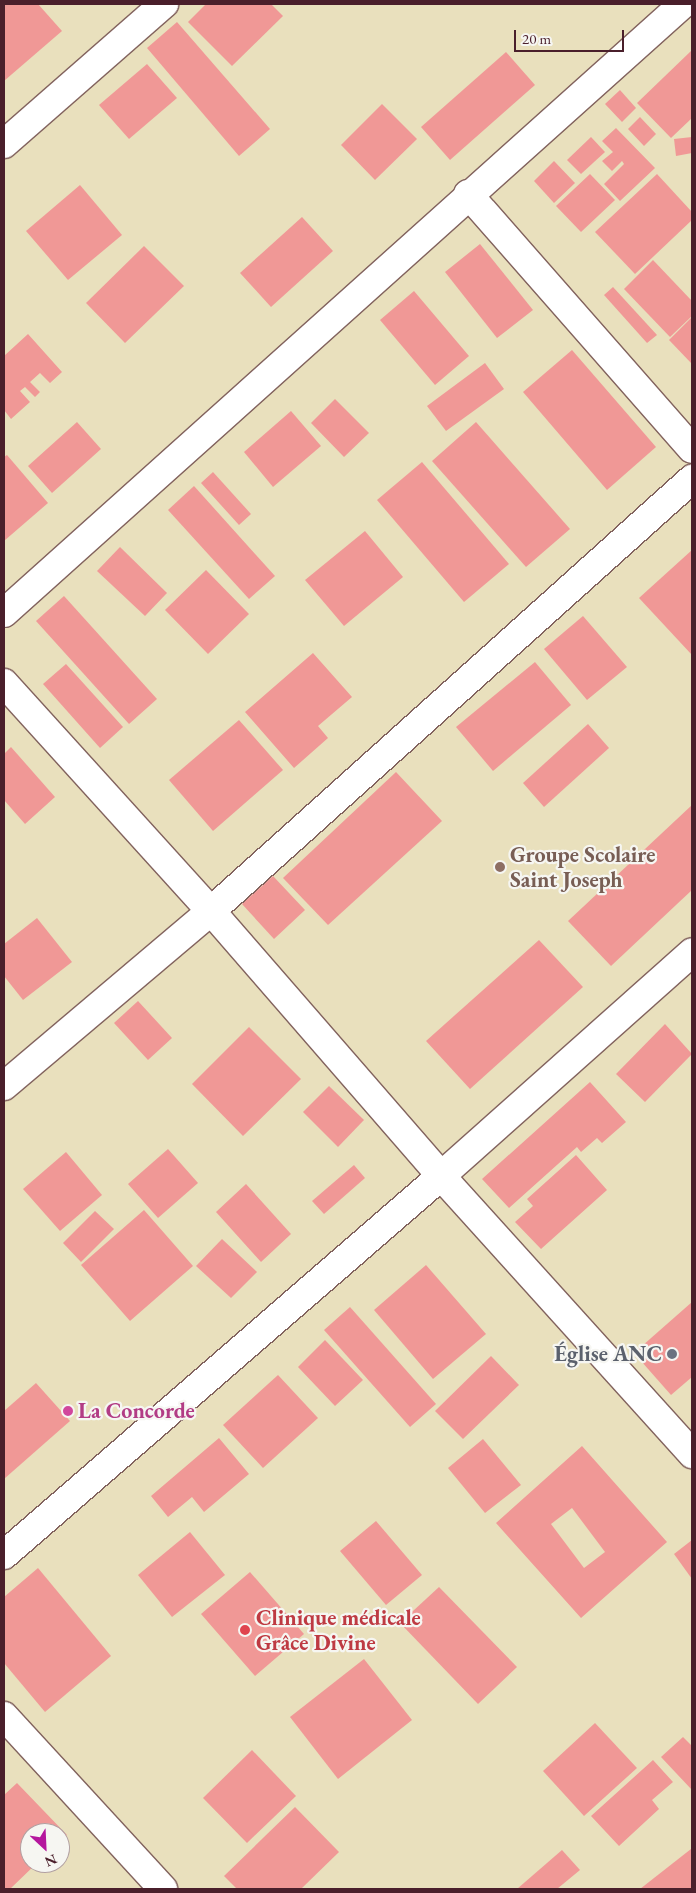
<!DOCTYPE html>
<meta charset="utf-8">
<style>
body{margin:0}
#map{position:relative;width:696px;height:1893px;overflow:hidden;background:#e9e0bd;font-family:"EB Garamond",serif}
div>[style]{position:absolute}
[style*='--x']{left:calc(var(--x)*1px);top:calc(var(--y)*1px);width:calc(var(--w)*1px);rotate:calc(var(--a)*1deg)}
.building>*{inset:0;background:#f09896}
.roads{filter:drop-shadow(1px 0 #82635e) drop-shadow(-1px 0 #82635e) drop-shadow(0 1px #82635e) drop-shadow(0 -1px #82635e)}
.minor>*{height:28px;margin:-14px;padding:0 14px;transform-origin:14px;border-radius:14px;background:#fff}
.dots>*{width:14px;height:14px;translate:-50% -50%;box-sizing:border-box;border:2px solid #f6f6f2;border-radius:50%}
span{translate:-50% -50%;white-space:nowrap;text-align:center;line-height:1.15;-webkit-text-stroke:4.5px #f6f6f2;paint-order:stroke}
.education-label{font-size:22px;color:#785e54;font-weight:700}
.left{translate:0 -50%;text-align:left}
.worship-label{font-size:22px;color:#5b616d;font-weight:700}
.right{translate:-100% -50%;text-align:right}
.hotel-label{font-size:22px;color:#b23c85;font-weight:700}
.health-label{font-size:22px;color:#be3a42;font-weight:700}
.frame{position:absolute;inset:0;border:5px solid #4a1f2b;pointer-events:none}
.north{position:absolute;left:20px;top:1823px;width:50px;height:50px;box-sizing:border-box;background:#f6f6f2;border:1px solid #b1a0a2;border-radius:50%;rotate:155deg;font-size:14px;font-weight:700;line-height:20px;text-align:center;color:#4a1f2b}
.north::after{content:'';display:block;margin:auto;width:18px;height:22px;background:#b5179e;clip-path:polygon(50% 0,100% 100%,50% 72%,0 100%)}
.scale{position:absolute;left:514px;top:30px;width:110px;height:22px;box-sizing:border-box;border:2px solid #4a1f2b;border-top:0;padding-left:6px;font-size:15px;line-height:18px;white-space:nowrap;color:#4a1f2b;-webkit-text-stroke:4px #f6f6f2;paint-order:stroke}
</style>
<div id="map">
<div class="building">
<div style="clip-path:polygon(4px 4px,38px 4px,62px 31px,4px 81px)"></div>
<div style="clip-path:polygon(206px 4px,271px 4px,283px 16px,232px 66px,188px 22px)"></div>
<div style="clip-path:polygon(177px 22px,270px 129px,239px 156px,147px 48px)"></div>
<div style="clip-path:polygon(691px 51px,692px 118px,671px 138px,637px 103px)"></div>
<div style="clip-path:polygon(506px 52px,535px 85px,450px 160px,421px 127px)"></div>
<div style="clip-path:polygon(147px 64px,177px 98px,129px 139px,99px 105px)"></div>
<div style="clip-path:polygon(620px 90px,636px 108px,622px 122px,605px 104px)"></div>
<div style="clip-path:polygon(382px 104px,417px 139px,375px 180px,341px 145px)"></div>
<div style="clip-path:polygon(640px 117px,656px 134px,644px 146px,628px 129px)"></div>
<div style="clip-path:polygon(616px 128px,655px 168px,620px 201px,604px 184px,624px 164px,622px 161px,612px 171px,602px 161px,613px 152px,602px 141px)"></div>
<div style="clip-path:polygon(591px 137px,605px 152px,581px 174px,567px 160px)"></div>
<div style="clip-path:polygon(692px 137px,692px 153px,676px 156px,674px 139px)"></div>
<div style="clip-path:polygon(554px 161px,575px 183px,554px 203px,534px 181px)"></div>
<div style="clip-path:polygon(590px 174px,615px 200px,581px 232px,556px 206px)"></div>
<div style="clip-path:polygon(657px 174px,692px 212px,692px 220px,635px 274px,595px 232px)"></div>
<div style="clip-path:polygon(80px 185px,122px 235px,68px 280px,26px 231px)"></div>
<div style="clip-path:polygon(302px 217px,333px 251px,271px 307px,240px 273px)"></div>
<div style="clip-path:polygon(480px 244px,533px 310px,497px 338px,445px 272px)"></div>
<div style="clip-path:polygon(144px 246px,184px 286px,125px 343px,86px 303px)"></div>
<div style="clip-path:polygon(653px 260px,692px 301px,692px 316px,670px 337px,624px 289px)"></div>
<div style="clip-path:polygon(613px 287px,657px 335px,647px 343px,604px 295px)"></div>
<div style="clip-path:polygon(414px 291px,469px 356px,435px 385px,380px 320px)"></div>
<div style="clip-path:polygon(692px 317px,692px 364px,669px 340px)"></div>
<div style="clip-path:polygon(28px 334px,62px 372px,50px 383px,40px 373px,30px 382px,40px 392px,35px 397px,25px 387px,20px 391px,30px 402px,11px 419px,4px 410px,4px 356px)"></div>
<div style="clip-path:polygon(572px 350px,656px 447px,607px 490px,523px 392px)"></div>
<div style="clip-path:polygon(485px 363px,504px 389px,446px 431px,427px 406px)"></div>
<div style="clip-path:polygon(335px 399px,369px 433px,344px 457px,311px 423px)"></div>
<div style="clip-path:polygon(291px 411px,321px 446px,273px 487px,244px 452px)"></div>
<div style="clip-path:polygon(77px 422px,101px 449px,52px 493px,28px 466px)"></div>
<div style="clip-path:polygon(476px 422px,570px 529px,526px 567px,432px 461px)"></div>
<div style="clip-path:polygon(7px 455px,48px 503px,4px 541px,4px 457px)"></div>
<div style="clip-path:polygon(422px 462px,509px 564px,464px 602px,377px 500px)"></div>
<div style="clip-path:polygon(213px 472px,251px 514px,239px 525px,201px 483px)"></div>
<div style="clip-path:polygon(194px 486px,275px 576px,249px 599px,168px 510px)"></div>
<div style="clip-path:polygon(365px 531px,403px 577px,344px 626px,305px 580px)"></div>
<div style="clip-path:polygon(120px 547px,167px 593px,145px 616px,97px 571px)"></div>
<div style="clip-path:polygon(692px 550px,692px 655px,639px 598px)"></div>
<div style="clip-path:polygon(206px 570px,249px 614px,208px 654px,165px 610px)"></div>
<div style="clip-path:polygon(64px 596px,157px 699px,129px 724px,36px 621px)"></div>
<div style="clip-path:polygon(583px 616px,627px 667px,587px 700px,544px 649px)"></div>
<div style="clip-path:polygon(313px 653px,352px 697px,318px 726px,328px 738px,294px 768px,245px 712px)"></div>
<div style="clip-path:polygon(535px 662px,571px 705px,493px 771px,456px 727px)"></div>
<div style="clip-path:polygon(66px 664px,123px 727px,100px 748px,43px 684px)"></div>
<div style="clip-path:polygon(239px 720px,283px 770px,213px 831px,169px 780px)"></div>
<div style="clip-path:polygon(588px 724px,609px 748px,544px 807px,523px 783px)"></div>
<div style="clip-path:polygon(11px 747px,55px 797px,25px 824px,4px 800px,4px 754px)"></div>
<div style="clip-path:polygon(396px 772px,442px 821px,328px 925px,283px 878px)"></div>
<div style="clip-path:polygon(692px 805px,692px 890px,611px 966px,568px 921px)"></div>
<div style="clip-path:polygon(273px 876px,305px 910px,274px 939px,242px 904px)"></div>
<div style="clip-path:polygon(37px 918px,72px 962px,23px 1000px,4px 976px,4px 944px)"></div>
<div style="clip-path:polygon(539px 940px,583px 987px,470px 1089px,426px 1041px)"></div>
<div style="clip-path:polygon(138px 1001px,172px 1038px,148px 1060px,114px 1023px)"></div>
<div style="clip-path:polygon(665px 1024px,692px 1054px,645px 1102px,616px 1074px)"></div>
<div style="clip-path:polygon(249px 1027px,301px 1079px,243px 1136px,192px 1084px)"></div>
<div style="clip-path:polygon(590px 1082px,626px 1122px,602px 1143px,597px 1138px,581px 1152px,577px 1147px,509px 1208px,482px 1179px)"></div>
<div style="clip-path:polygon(329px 1086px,364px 1120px,338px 1147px,303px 1112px)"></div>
<div style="clip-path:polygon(168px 1149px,198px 1183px,158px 1218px,128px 1184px)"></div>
<div style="clip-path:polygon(66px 1152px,102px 1195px,60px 1231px,23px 1189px)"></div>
<div style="clip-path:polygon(576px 1155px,607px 1190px,541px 1249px,515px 1222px,533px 1206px,527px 1199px)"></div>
<div style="clip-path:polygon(354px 1165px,365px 1178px,324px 1214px,312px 1201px)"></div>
<div style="clip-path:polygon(246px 1184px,291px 1234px,261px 1262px,216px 1212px)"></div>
<div style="clip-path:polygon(144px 1210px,193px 1266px,130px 1321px,81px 1265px)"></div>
<div style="clip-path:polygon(95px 1211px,114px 1229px,81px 1262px,63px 1243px)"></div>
<div style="clip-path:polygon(222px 1239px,257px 1272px,231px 1298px,196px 1266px)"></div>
<div style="clip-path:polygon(426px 1265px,486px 1334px,433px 1379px,374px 1310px)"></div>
<div style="clip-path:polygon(692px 1302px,692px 1377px,671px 1395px,634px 1353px)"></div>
<div style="clip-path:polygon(350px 1307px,436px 1404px,410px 1427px,324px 1330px)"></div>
<div style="clip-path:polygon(325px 1340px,363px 1380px,335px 1406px,298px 1367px)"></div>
<div style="clip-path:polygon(491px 1356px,519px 1385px,463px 1439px,435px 1411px)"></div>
<div style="clip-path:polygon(278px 1375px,318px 1418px,263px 1468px,223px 1425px)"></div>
<div style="clip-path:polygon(36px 1383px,70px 1421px,4px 1479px,4px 1411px)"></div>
<div style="clip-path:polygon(219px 1438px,249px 1474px,204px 1512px,192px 1497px,168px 1517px,151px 1496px)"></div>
<div style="clip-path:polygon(483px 1439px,521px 1485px,485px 1513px,448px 1468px)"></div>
<div style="clip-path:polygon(evenodd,582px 1446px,667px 1542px,581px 1618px,496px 1523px,582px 1446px,572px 1508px,605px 1552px,584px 1568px,551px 1524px,572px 1508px)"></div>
<div style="clip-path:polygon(376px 1521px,422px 1575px,386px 1605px,340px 1551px)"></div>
<div style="clip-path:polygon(190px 1532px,225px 1575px,172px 1617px,138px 1575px)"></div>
<div style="clip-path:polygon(692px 1540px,692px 1579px,674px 1554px)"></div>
<div style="clip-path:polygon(38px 1568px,111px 1656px,45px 1712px,4px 1663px,4px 1597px)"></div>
<div style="clip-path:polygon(250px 1572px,304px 1634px,255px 1676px,201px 1614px)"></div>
<div style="clip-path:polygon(439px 1587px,517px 1667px,478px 1704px,400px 1623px)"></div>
<div style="clip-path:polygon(364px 1659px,412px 1720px,338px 1779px,290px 1717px)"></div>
<div style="clip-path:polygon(595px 1723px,637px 1768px,584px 1816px,543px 1771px)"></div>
<div style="clip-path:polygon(683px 1737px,692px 1746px,692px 1790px,661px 1757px)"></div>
<div style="clip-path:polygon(252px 1750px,296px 1796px,247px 1843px,203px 1798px)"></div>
<div style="clip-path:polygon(653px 1760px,673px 1782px,652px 1800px,659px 1809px,619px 1846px,591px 1816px)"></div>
<div style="clip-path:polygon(17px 1783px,67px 1835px,60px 1841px,60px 1833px,30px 1833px,30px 1863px,37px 1863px,10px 1889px,4px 1889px,4px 1795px)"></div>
<div style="clip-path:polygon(295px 1807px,339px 1852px,301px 1889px,237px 1889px,224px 1876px)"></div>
<div style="clip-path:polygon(691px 1849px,692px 1889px,640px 1889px)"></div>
<div style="clip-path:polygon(562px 1850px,580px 1870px,557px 1889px,517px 1889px)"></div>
</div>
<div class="roads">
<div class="minor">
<div style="--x:4;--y:144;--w:213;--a:-41.2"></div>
<div style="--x:468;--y:194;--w:339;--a:48.7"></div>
<div style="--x:4;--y:613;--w:912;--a:-41.89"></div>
<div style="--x:4;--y:683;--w:308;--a:47.8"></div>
<div style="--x:211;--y:911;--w:351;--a:49"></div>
<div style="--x:441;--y:1176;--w:375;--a:47.9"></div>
<div style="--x:4;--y:1086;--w:271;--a:-40.2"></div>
<div style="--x:211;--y:911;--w:647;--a:-41.93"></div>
<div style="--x:4;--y:1555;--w:578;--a:-40.93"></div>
<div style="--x:441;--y:1176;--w:336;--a:-41.7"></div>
<div style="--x:4;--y:1716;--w:235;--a:47.4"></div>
</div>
</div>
<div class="dots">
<div style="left:500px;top:867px;background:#8d6e63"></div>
<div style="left:672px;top:1354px;background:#6b7280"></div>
<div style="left:68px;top:1411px;background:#d1479c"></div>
<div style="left:245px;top:1630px;background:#e0444e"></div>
</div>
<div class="education-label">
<span class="left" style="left:510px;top:867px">Groupe Scolaire<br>Saint Joseph</span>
</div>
<div class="worship-label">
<span class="right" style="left:662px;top:1354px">Église ANC</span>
</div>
<div class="hotel-label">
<span class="left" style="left:78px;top:1411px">La Concorde</span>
</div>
<div class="health-label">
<span class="left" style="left:256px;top:1630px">Clinique médicale<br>Grâce Divine</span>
</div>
<div class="frame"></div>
<div class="north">N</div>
<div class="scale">20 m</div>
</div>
